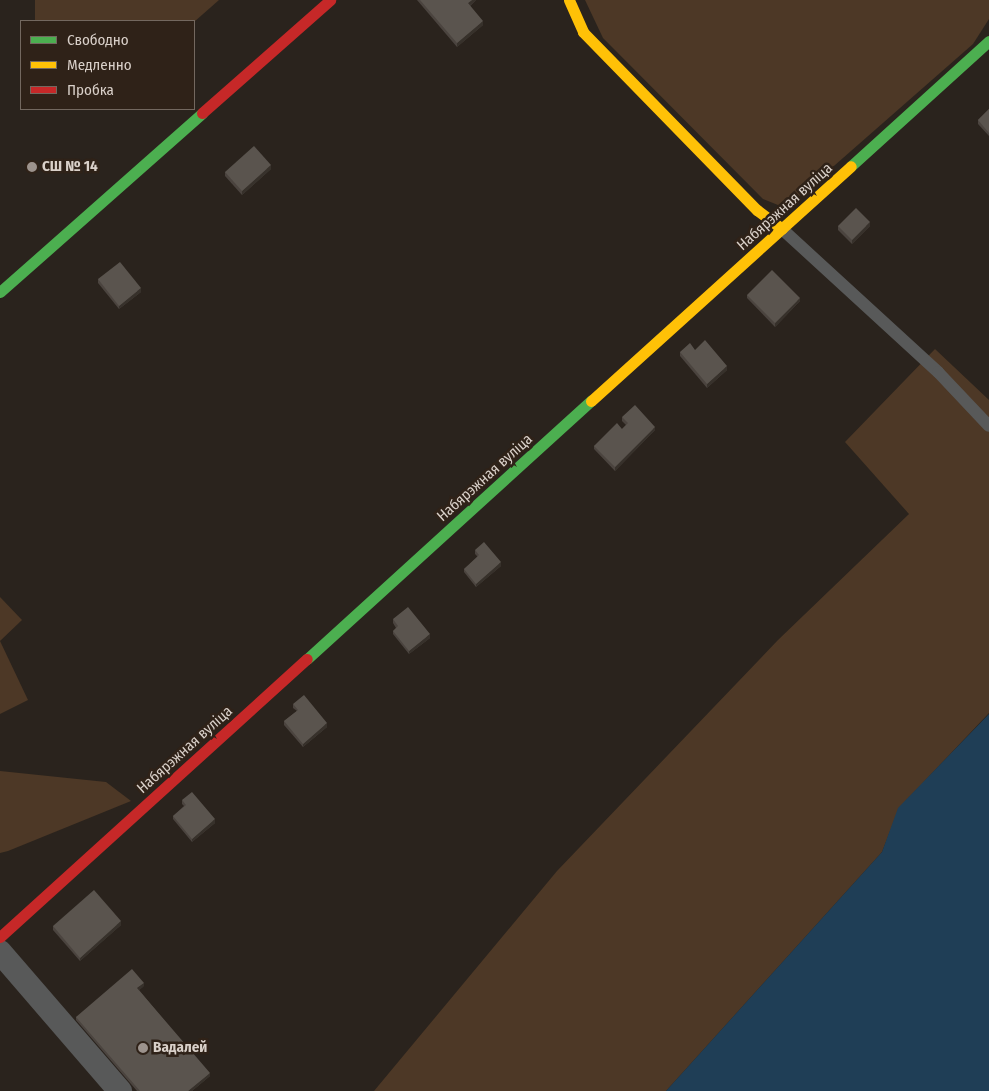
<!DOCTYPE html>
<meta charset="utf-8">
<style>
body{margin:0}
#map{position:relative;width:989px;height:1091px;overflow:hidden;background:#2a231d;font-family:"Fira Sans Condensed",sans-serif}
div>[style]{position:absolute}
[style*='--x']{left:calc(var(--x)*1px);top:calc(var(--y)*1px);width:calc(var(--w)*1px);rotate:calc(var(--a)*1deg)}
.green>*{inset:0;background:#4d3826}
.water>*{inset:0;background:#1f3e56}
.lane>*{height:12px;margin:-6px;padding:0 6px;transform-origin:6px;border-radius:6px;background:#585959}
.street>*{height:24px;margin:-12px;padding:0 12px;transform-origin:12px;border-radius:12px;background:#585959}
.fast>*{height:11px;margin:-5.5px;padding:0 5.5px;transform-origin:5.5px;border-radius:5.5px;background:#4caf50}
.slow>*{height:11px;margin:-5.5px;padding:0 5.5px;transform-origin:5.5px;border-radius:5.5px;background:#ffc107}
.jam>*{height:11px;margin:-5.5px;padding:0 5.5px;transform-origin:5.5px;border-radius:5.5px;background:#c62828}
.wall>*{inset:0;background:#4b443f}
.shaded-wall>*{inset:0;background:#37312b}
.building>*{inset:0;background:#5a544e}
.dots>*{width:14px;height:14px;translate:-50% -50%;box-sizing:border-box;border:2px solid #2f2218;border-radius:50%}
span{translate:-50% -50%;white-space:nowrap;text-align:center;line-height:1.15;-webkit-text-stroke:5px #2f2218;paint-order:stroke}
.poi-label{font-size:15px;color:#d9d0c9;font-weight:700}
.left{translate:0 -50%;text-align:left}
.street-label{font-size:15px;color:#d9d0c9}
.legend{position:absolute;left:20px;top:20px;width:175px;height:90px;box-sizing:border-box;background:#2f2218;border:1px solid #73685f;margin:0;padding:6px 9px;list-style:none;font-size:15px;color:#d9d0c9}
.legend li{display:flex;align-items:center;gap:10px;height:25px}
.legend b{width:25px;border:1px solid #73685f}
</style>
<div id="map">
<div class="green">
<div style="clip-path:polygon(35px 0,219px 0,194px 22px,35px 21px)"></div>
<div style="clip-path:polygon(585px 0,989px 0,989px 19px,973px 44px,794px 201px,778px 205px,763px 199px,603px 38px)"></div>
<div style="clip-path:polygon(935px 349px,989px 400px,989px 713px,899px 808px,882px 852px,666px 1091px,374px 1091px,557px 871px,778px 640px,909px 514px,845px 442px)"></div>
<div style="clip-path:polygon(0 597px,22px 620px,0 641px)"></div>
<div style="clip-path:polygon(0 641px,28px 700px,0 714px)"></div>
<div style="clip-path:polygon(0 771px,106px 782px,131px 801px,8px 851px,0 853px)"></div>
</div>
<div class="water">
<div style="clip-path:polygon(989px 714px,989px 1091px,666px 1091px,882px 852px,898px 808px)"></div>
</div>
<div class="lane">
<div style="--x:782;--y:229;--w:212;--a:42.5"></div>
<div style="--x:938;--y:372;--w:74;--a:46.6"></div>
</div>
<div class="street">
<div style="--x:0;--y:952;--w:184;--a:49.2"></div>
</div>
<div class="fast">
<div style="--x:851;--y:166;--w:186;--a:-42.2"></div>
<div style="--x:0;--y:292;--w:270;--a:-41.5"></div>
<div style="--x:307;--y:659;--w:384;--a:-42.3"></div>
</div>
<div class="slow">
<div style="--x:569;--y:0;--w:35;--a:66"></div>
<div style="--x:583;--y:32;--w:249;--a:45.7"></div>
<div style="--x:757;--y:210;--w:31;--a:37"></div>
<div style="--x:591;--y:401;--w:350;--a:-42.1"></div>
</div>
<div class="jam">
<div style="--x:202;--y:113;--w:171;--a:-41.4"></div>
<div style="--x:0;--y:937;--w:414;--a:-42.2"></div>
</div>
<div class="wall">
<div style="clip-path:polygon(417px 0,476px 0,470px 6px,483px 25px,457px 47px)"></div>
<div style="clip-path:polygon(989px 109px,989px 136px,978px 124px,978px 120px)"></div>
<div style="clip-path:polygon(271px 169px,242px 195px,225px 176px,225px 172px)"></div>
<div style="clip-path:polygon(838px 226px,870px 226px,852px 244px,838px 230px)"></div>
<div style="clip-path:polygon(98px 279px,141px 292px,119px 309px,98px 283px)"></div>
<div style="clip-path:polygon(747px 295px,800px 301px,775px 327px,747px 298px)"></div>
<div style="clip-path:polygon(695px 350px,727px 370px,707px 388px,680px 356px,680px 352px)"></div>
<div style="clip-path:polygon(622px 417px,655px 430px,615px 471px,594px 449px,594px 446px,622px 429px,626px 425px,622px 421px)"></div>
<div style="clip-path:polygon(475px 550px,501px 566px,476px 587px,464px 572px,464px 569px,478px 557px,475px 554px)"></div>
<div style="clip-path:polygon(393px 619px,430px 638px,409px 654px,393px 634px,393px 631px,396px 628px,393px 623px)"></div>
<div style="clip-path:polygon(293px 704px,327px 727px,303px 747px,284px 725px,284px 721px,297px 711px,293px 708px)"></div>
<div style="clip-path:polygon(182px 800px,215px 823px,192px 842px,173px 819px,173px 816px,184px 806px,182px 804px)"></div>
<div style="clip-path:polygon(121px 925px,80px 961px,53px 930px,53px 926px)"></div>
<div style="clip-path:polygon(144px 986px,139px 990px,210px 1076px,192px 1091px,137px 1091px,76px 1020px,76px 1017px)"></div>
</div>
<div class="shaded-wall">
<div style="clip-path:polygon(472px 0,476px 0,468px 7px,468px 3px)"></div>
<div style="clip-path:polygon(483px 21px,483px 25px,457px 47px,457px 43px)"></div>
<div style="clip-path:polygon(271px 165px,271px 169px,242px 195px,242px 191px)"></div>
<div style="clip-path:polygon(870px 222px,870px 226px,852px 244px,852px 240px)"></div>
<div style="clip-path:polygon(141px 288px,141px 292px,119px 309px,119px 306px)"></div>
<div style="clip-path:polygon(800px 298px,800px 301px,775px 327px,775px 323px)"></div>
<div style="clip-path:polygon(727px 366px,727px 370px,707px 388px,707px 384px)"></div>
<div style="clip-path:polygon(655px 427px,655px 430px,615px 471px,615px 467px)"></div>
<div style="clip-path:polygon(501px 562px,501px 566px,476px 587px,476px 584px)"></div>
<div style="clip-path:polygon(430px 634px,430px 638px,409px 654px,409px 651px)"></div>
<div style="clip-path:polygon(327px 723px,327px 727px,303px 747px,303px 744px)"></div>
<div style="clip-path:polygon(215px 819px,215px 823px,192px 842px,192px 839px)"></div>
<div style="clip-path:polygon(121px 921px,121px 925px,80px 961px,80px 958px)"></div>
<div style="clip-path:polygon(144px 983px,144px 986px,137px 992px,137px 988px)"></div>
<div style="clip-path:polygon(210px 1073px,210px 1076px,192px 1091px,188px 1091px)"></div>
</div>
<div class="building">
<div style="clip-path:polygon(420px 0,472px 0,468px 3px,483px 21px,457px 43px)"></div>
<div style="clip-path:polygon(989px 109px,989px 133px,978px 120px)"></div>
<div style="clip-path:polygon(254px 146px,271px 165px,242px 191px,225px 172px)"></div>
<div style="clip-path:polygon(856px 208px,870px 222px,852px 240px,838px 226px)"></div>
<div style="clip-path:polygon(120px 262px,141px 288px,119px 306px,98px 279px)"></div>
<div style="clip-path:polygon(772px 270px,800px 298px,775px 323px,747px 295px)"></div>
<div style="clip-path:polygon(705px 340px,727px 366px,707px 384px,680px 352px,690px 343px,695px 350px)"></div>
<div style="clip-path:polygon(635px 405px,655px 427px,615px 467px,594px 446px,617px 423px,622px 429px,628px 423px,622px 417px)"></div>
<div style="clip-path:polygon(484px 542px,501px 562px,476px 584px,464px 569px,479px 555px,475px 550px)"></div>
<div style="clip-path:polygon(408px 607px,430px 634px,409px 651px,393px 631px,398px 626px,393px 619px)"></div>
<div style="clip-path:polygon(304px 695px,327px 723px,303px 744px,284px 721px,298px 710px,293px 704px)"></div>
<div style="clip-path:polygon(192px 792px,215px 819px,192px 839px,173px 816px,186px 805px,182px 800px)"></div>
<div style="clip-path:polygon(94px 890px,121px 921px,80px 958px,53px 926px)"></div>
<div style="clip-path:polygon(132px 969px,144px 983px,137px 988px,210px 1073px,188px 1091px,140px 1091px,76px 1017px)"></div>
</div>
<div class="dots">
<div style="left:32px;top:167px;background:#9c938d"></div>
<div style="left:143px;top:1048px;background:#9c938d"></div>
</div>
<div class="poi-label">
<span class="left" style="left:42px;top:167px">СШ № 14</span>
<span class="left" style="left:153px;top:1048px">Вадалей</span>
</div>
<div class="street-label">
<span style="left:785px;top:207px;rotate:-42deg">Набярэжная вуліца</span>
<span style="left:485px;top:478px;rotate:-42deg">Набярэжная вуліца</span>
<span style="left:185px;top:750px;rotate:-42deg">Набярэжная вуліца</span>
</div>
<ul class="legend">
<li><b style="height:6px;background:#4caf50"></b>Свободно</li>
<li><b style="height:6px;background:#ffc107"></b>Медленно</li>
<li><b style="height:6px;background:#c62828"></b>Пробка</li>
</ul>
</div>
